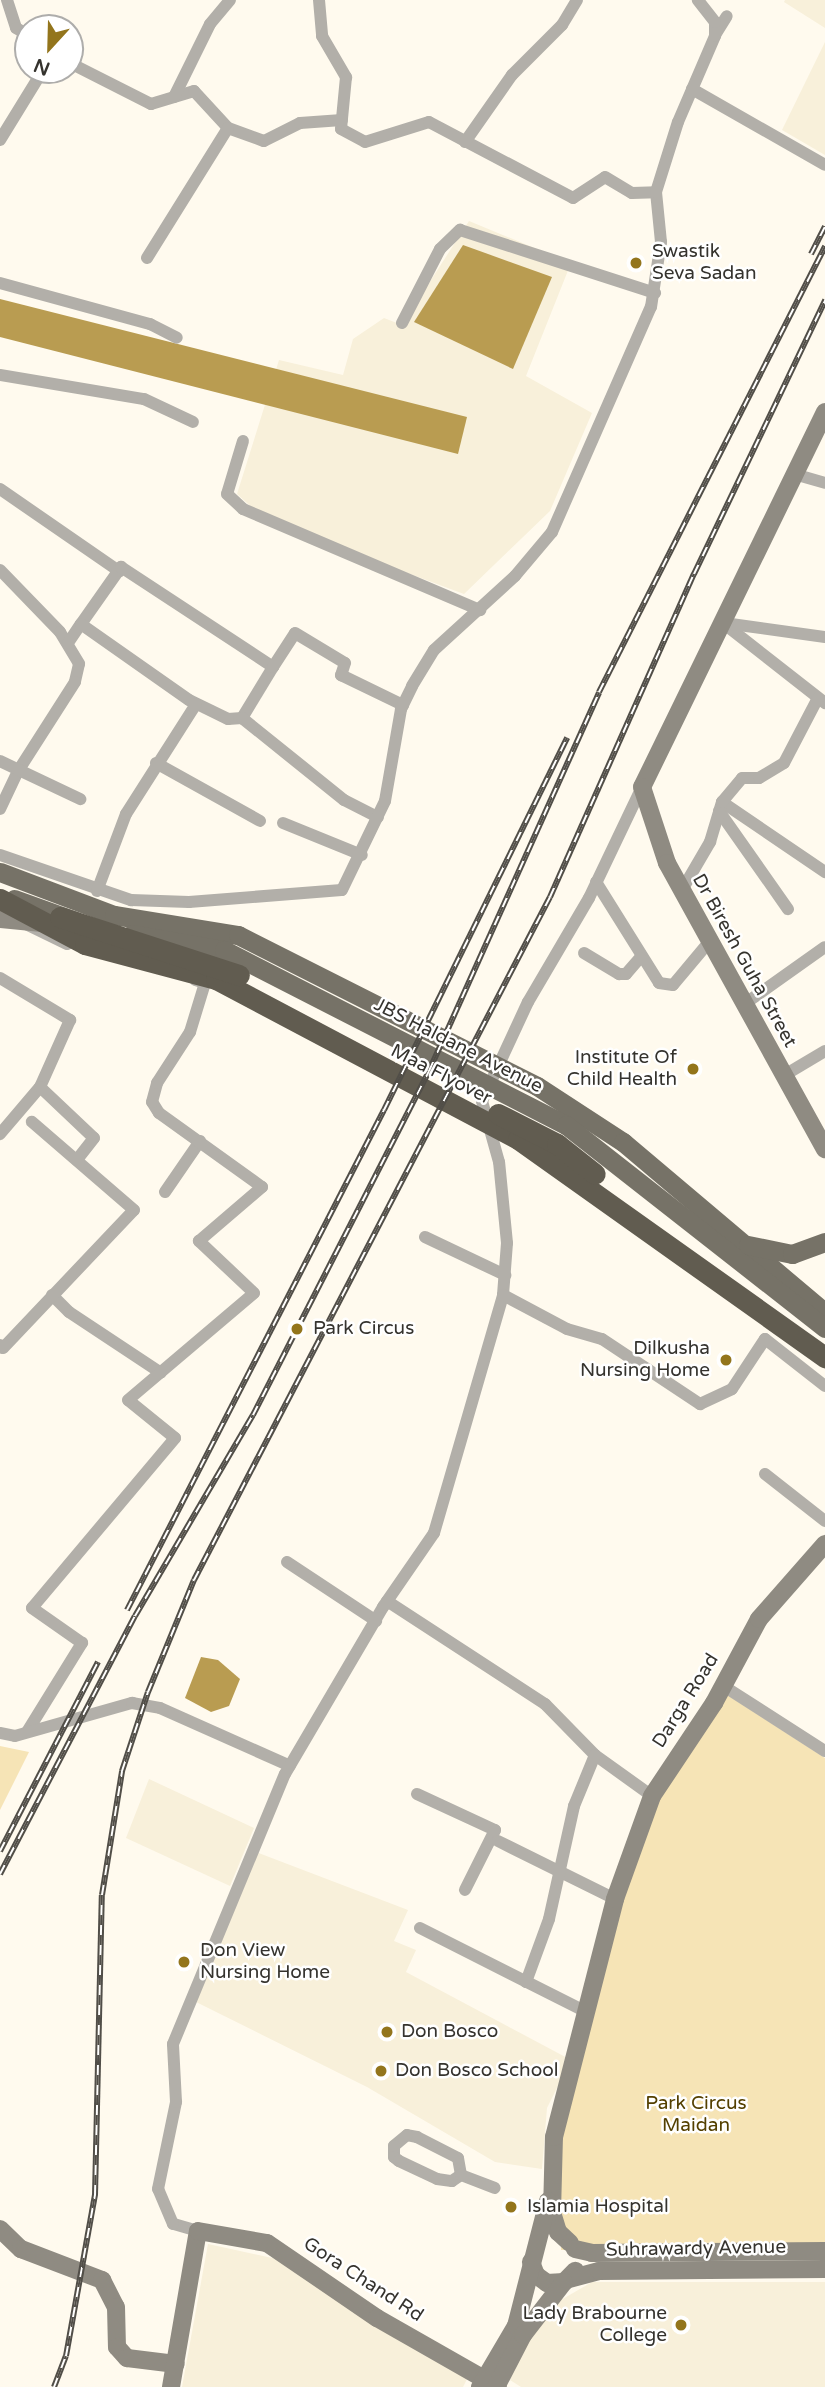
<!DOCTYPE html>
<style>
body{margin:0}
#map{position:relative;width:825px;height:2387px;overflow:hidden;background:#fffaee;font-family:"Varela Round",sans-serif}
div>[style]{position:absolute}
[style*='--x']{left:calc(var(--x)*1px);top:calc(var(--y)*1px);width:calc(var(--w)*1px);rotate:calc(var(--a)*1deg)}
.built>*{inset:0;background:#f8f0da}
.green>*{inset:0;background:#f6e4b6}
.water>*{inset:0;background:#b99c51}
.street>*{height:12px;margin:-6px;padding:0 6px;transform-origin:6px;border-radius:6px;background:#b2afa9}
.secondary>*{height:18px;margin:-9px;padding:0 9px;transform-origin:9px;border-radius:9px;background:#8f8b82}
.primary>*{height:19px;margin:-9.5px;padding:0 9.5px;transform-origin:9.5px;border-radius:9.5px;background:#767267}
.highway>*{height:21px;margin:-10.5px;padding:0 10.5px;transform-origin:10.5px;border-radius:10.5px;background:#615c50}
.rail>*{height:6px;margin-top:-3px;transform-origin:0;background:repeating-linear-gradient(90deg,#fff 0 10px,#514e48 0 20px);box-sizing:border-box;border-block:2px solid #514e48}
.dots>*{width:19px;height:19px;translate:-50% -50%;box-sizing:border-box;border:4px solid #fff;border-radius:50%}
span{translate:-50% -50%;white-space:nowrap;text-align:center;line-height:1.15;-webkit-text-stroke:5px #fff;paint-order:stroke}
.poi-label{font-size:19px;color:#35332e}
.left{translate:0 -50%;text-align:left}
.right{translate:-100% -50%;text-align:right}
.street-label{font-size:19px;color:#35332e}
.park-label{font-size:19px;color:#544000}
.north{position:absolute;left:14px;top:14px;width:70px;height:70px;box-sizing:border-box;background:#fff;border:2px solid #aeadab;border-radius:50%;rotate:202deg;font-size:19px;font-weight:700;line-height:28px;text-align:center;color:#35332e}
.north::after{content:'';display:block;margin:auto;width:24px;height:32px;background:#93751c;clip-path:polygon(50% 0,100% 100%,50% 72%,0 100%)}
</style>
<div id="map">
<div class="built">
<div style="clip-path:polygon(785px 0,825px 0,825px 28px,784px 2px)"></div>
<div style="clip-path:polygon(825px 42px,825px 155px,782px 130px)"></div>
<div style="clip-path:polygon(469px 221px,571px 263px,526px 376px,592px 413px,550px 511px,464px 594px,267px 521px,237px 494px,279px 360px,343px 375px,353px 339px,384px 318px,402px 325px)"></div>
<div style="clip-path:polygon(149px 1779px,254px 1828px,230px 1886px,126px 1838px)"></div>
<div style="clip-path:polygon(256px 1852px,408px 1910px,394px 1941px,416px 1950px,406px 1972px,571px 2060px,547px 2108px,542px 2169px,495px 2162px,367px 2087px,194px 2001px)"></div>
<div style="clip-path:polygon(208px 2244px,295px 2263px,469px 2375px,463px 2387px,182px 2387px)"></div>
<div style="clip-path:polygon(592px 2282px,825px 2282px,825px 2387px,521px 2387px,510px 2380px,522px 2345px,554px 2304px)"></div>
</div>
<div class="green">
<div style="clip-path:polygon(726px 1694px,825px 1758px,825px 2243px,561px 2250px,559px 2132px,617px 1893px,660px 1791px)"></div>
<div style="clip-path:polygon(0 1746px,29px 1752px,0 1810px)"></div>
</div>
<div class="water">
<div style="clip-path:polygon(463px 245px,552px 277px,513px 369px,414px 322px)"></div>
<div style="clip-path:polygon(0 299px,467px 417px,458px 454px,0 337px)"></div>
<div style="clip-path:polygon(201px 1657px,218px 1660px,240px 1679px,229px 1706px,211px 1712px,185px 1698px)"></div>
</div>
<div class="street">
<div style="--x:7;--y:0;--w:29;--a:72"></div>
<div style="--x:16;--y:28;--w:14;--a:30"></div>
<div style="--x:319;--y:0;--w:36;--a:85"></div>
<div style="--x:322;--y:36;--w:48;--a:59.7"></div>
<div style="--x:346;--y:77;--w:52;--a:95.5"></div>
<div style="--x:341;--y:129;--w:27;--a:28"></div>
<div style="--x:365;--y:142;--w:67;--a:-17.4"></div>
<div style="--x:429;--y:122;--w:163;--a:27.8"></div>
<div style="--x:573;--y:198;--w:38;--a:-33"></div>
<div style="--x:605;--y:177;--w:31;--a:31"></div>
<div style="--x:632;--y:193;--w:24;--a:-2"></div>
<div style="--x:715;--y:35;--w:22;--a:-58"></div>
<div style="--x:70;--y:63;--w:91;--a:26.8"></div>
<div style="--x:151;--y:104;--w:45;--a:-16.8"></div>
<div style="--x:194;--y:91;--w:50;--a:47.4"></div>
<div style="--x:228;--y:128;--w:38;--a:20"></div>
<div style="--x:264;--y:141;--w:40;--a:-26.6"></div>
<div style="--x:300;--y:123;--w:42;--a:-4.1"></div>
<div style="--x:692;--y:89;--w:153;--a:29.7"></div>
<div style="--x:174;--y:97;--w:81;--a:-63.7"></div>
<div style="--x:210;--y:24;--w:31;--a:-50"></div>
<div style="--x:0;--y:140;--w:82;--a:-58.4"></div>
<div style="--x:465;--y:142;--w:82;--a:-55"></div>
<div style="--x:512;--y:75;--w:71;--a:-45"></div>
<div style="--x:562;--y:25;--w:29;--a:-59"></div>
<div style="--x:147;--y:258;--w:153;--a:-58.1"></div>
<div style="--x:0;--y:283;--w:156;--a:15.3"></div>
<div style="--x:150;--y:324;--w:30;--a:27"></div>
<div style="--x:402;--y:323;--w:83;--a:-62.8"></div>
<div style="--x:440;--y:249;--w:28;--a:-44"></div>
<div style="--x:460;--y:230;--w:205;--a:17.9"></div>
<div style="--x:0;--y:375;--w:146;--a:9.5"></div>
<div style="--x:144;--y:399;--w:54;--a:25.1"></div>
<div style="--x:243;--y:441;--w:55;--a:106.8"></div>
<div style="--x:227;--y:494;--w:22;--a:43"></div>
<div style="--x:243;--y:509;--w:258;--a:23.1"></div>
<div style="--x:794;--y:474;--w:32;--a:16"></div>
<div style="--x:0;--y:489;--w:145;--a:34.6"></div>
<div style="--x:0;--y:570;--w:86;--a:45.9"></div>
<div style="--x:60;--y:632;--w:37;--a:59"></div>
<div style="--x:79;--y:664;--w:18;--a:103"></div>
<div style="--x:75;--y:682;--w:106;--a:122.6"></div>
<div style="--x:18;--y:771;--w:42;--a:115.3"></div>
<div style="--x:723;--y:623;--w:130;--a:38.1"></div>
<div style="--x:724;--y:623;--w:102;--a:7.9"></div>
<div style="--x:68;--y:643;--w:23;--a:-56"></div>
<div style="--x:81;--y:624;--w:70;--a:-54.9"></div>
<div style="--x:121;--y:567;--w:182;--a:33.3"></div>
<div style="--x:273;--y:667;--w:60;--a:121.3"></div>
<div style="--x:242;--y:718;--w:14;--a:176"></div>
<div style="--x:228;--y:719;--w:43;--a:-154"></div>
<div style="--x:189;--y:700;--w:132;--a:-144.9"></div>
<div style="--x:273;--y:667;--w:40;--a:-57.1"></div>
<div style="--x:295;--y:633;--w:58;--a:31"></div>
<div style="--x:345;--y:663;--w:13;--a:108"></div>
<div style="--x:341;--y:675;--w:69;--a:25.8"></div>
<div style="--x:242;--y:718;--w:131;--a:38.8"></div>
<div style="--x:344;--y:800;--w:38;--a:27"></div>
<div style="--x:0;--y:761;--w:89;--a:25.4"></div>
<div style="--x:156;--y:763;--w:119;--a:29.1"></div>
<div style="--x:722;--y:802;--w:125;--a:34.2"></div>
<div style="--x:719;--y:811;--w:120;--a:54.9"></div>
<div style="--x:283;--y:823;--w:85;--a:22.1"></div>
<div style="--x:0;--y:855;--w:139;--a:19"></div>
<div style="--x:131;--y:900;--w:58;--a:2"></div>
<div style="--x:189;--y:902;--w:153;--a:-4.5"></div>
<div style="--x:342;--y:890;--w:99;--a:-64.2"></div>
<div style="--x:385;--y:801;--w:93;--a:-80.1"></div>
<div style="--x:401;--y:709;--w:25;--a:-64"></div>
<div style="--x:412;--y:686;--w:42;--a:-58.6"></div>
<div style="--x:434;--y:650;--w:110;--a:-42.4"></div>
<div style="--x:515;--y:576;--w:57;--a:-49.9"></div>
<div style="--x:552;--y:532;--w:246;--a:-66.3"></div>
<div style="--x:651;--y:307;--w:66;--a:-81.3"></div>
<div style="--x:661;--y:242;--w:50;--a:-95.7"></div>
<div style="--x:656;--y:192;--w:73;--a:-72.6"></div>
<div style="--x:678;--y:122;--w:94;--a:-66.7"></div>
<div style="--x:715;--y:36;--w:14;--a:-90"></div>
<div style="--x:715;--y:22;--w:28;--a:-128"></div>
<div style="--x:596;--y:882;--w:119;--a:58"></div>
<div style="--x:659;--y:983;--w:14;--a:8"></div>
<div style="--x:673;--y:985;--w:56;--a:-50.1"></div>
<div style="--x:682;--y:890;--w:56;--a:-59.7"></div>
<div style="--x:710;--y:842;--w:42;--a:-73.3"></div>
<div style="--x:722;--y:802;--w:31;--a:-50"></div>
<div style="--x:742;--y:778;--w:17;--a:0"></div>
<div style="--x:759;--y:778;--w:29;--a:-31"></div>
<div style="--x:784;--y:763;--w:73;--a:-62.4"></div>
<div style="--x:97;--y:891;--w:82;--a:-69.4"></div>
<div style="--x:126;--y:814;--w:130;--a:-57.5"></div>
<div style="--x:24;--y:923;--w:48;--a:26"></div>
<div style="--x:584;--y:953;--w:41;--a:31"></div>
<div style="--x:619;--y:974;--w:7;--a:0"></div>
<div style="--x:626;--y:974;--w:21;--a:-49"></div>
<div style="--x:0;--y:978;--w:82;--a:31"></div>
<div style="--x:70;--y:1020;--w:73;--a:114.1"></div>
<div style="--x:40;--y:1087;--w:62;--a:130.4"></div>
<div style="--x:743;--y:1005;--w:100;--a:-35.3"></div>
<div style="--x:783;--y:1076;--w:49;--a:-30.8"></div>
<div style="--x:40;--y:1087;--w:74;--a:43.4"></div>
<div style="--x:94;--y:1138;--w:28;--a:128"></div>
<div style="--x:165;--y:1192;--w:62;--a:-55.5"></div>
<div style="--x:425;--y:1237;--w:89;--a:25.4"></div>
<div style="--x:52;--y:1295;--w:24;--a:45"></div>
<div style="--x:69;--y:1312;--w:110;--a:33.5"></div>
<div style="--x:503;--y:1295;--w:52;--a:-85.6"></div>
<div style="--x:507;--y:1243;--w:81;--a:-95.6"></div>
<div style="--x:499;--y:1162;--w:63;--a:-105.6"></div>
<div style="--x:482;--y:1101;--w:109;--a:-65.1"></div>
<div style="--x:528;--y:1002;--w:121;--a:-59.6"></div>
<div style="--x:589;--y:898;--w:123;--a:-64.5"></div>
<div style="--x:0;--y:1345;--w:4;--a:45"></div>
<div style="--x:3;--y:1348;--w:190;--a:-46.5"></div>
<div style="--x:134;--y:1210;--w:135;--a:-139.2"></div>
<div style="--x:765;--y:1474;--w:76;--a:38.1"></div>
<div style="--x:287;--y:1562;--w:107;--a:33.5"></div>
<div style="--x:387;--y:1601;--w:189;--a:33.1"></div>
<div style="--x:545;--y:1704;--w:71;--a:45.6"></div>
<div style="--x:595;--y:1755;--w:70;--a:35.7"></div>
<div style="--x:722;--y:1685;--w:122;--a:32.7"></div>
<div style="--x:27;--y:1732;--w:105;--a:-58.3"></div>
<div style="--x:82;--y:1643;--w:61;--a:-145"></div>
<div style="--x:32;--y:1608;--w:222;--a:-49.9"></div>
<div style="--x:175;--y:1438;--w:60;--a:-141"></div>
<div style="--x:128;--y:1400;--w:165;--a:-40.3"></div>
<div style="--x:254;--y:1293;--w:76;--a:-136.6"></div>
<div style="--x:199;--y:1241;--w:83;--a:-40.6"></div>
<div style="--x:262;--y:1187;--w:127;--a:-144.3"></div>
<div style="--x:159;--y:1113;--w:13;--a:-122"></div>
<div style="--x:152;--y:1102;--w:20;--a:-75"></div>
<div style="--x:157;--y:1083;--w:61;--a:-57.1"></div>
<div style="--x:190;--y:1032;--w:51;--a:-73"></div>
<div style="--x:205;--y:983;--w:10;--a:-163"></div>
<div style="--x:0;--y:1733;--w:15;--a:11"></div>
<div style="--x:15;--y:1736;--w:122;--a:-15.8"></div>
<div style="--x:132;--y:1703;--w:28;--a:10"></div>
<div style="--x:160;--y:1708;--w:142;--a:24"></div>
<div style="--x:417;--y:1794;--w:86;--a:24.8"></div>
<div style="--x:495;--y:1830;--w:67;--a:116.6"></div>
<div style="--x:498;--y:1841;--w:131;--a:26.4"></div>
<div style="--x:420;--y:1928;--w:184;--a:26.8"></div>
<div style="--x:526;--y:1982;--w:67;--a:-69.9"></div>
<div style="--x:549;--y:1919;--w:116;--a:-77.5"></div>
<div style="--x:574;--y:1806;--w:55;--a:-67.6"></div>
<div style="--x:461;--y:2175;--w:17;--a:-100"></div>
<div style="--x:458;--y:2158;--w:46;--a:-152.9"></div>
<div style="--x:417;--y:2137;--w:10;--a:-169"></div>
<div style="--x:407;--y:2135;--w:17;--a:140"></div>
<div style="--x:394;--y:2146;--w:11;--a:90"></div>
<div style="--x:394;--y:2157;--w:6;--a:39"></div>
<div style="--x:399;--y:2161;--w:42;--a:25.3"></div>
<div style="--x:437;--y:2179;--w:15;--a:8"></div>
<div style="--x:452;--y:2181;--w:11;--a:-34"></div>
<div style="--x:461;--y:2175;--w:36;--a:21"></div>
<div style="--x:198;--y:2231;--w:26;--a:-164"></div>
<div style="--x:173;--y:2224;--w:38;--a:-113"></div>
<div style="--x:158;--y:2189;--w:89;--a:-78.3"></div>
<div style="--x:176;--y:2102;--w:58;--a:-93"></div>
<div style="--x:173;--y:2044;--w:292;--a:-67.5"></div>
<div style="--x:285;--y:1774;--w:194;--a:-59.6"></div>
<div style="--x:383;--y:1607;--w:90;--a:-55.4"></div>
<div style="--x:434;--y:1533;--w:248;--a:-73.8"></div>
<div style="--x:503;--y:1295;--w:72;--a:28"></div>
<div style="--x:567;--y:1329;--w:36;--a:16"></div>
<div style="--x:602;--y:1339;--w:118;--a:33.6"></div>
<div style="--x:700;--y:1404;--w:35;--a:-25"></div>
<div style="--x:732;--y:1389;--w:60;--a:-56.6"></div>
<div style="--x:765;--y:1339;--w:76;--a:38.1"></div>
</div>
<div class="secondary">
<div style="--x:825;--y:412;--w:417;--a:116"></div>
<div style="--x:642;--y:787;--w:80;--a:71.8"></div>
<div style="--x:667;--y:863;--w:327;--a:61.1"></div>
<div style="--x:0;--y:919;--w:42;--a:5.4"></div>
<div style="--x:0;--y:2229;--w:29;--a:44"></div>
<div style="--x:21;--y:2249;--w:87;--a:20.9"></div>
<div style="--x:102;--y:2280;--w:30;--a:63"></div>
<div style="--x:116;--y:2307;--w:40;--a:88.6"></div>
<div style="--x:117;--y:2347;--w:15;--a:48"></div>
<div style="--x:127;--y:2358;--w:49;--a:7"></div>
<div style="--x:570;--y:2243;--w:16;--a:-137"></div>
<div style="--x:558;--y:2232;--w:21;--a:-107"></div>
<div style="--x:552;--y:2212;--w:75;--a:-88.5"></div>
<div style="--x:554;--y:2137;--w:246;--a:-75.6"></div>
<div style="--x:615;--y:1899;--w:109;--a:-70.2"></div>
<div style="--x:652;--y:1796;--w:112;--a:-56.3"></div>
<div style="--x:714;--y:1703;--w:95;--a:-61.8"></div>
<div style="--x:759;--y:1619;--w:100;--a:-48.7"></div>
<div style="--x:575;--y:2249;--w:17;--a:13"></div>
<div style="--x:592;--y:2253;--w:233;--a:-0.5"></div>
<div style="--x:531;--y:2262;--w:14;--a:69"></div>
<div style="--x:536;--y:2275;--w:14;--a:36"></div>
<div style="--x:547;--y:2283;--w:17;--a:-3"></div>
<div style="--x:564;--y:2282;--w:16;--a:-45"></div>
<div style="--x:569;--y:2279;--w:31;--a:-15"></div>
<div style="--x:599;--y:2271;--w:226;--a:-0.5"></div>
<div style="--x:171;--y:2387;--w:158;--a:-80.2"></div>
<div style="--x:198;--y:2231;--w:70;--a:9.9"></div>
<div style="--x:267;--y:2243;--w:133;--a:34.3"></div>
<div style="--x:377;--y:2318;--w:139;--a:29.7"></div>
<div style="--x:480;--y:2387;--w:71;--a:-59.5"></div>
<div style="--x:516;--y:2326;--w:129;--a:-75.6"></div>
<div style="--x:496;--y:2387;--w:59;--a:-62.6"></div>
<div style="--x:523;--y:2335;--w:67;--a:-52.3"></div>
</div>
<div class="primary">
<div style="--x:0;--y:872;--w:122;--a:20.7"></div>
<div style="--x:114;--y:915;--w:126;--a:9.2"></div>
<div style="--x:238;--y:935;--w:335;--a:26.8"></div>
<div style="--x:537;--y:1086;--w:103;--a:33.1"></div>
<div style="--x:623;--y:1142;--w:265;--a:40.2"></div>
<div style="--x:14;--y:899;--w:65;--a:19.8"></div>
<div style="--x:132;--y:934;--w:93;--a:9.9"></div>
<div style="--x:224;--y:950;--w:384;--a:27.1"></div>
<div style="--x:566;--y:1125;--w:329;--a:38.1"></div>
<div style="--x:748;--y:1245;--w:45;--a:11.6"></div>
<div style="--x:792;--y:1254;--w:35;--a:-20"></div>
</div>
<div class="highway">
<div style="--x:0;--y:899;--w:96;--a:27.9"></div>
<div style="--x:85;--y:944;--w:136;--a:15"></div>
<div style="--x:216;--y:979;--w:342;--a:27.9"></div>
<div style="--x:518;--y:1139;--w:377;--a:35.4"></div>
<div style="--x:60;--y:917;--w:188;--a:18"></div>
<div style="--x:498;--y:1114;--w:66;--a:27"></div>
<div style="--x:557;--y:1144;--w:48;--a:38.3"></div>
</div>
<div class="rail">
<div style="--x:811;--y:254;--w:31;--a:-63"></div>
<div style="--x:127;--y:1610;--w:562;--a:-62.8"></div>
<div style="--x:384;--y:1110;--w:415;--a:-63.8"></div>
<div style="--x:0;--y:1851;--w:213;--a:-62.6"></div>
<div style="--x:0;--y:1874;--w:291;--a:-62.4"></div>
<div style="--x:135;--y:1616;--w:233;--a:-59.6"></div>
<div style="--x:253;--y:1415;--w:386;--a:-62.9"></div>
<div style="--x:429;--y:1071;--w:415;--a:-65.8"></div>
<div style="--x:599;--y:692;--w:500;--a:-63.1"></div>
<div style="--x:54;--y:2387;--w:33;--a:-69"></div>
<div style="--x:66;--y:2356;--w:164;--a:-79.8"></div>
<div style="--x:95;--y:2195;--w:300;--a:-88.7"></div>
<div style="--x:102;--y:1895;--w:126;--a:-80.8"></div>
<div style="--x:122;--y:1771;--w:83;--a:-71.8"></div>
<div style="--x:148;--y:1692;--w:121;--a:-67.7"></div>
<div style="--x:194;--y:1580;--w:770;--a:-62.47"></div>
<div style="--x:550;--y:897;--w:354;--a:-66"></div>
<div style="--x:694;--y:574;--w:304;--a:-64.4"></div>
</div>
<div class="dots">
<div style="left:636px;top:263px;background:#93751c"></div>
<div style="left:693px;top:1069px;background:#93751c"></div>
<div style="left:297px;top:1329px;background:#93751c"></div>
<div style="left:726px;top:1360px;background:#93751c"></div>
<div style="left:184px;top:1962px;background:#93751c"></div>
<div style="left:387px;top:2032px;background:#93751c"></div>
<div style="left:381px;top:2071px;background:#93751c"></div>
<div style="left:511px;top:2207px;background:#93751c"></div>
<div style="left:681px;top:2325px;background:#93751c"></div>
</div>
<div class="poi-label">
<span class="left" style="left:652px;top:263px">Swastik<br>Seva Sadan</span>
<span class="right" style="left:677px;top:1069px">Institute Of<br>Child Health</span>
<span class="left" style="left:313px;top:1329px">Park Circus</span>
<span class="right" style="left:710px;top:1360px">Dilkusha<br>Nursing Home</span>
<span class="left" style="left:200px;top:1962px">Don View<br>Nursing Home</span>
<span class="left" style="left:401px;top:2032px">Don Bosco</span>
<span class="left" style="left:395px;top:2071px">Don Bosco School</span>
<span class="left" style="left:527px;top:2207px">Islamia Hospital</span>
<span class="right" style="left:667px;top:2325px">Lady Brabourne<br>College</span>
</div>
<div class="street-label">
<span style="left:744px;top:961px;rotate:61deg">Dr Biresh Guha Street</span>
<span style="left:458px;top:1046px;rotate:27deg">JBS Haldane Avenue</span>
<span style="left:441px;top:1075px;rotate:27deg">Maa Flyover</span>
<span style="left:686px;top:1701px;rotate:-58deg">Darga Road</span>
<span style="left:696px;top:2249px;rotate:-1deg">Suhrawardy Avenue</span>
<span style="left:363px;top:2280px;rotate:33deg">Gora Chand Rd</span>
</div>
<div class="park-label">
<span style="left:696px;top:2115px">Park Circus<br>Maidan</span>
</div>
<div class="north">N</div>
</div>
